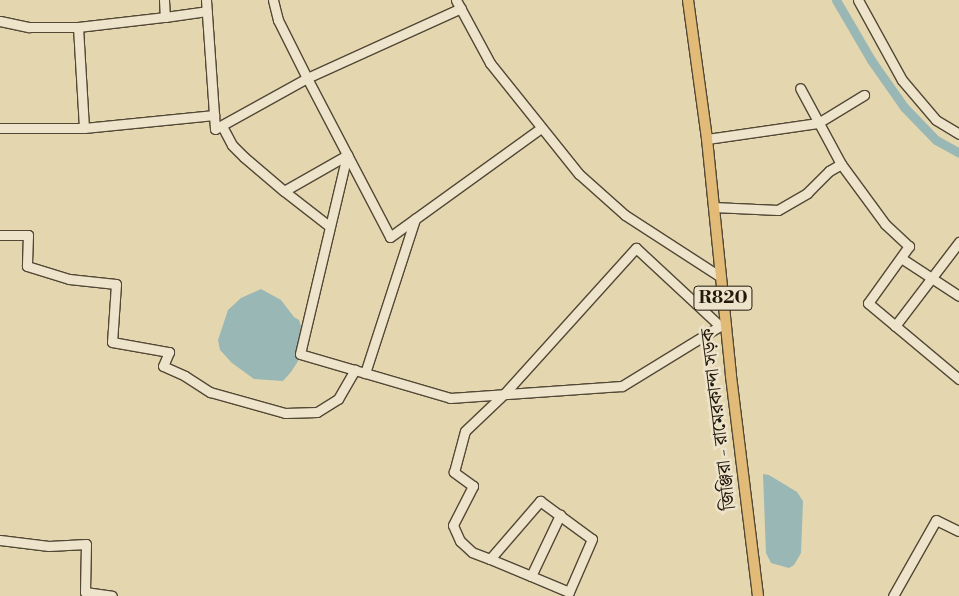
<!DOCTYPE html>
<meta charset="utf-8">
<style>
body{margin:0}
#map{position:relative;width:959px;height:596px;overflow:hidden;background:#e4d6af;font-family:"Libre Bodoni","Noto Serif Bengali",serif}
div>[style]{position:absolute}
[style*='--x']{left:calc(var(--x)*1px);top:calc(var(--y)*1px);width:calc(var(--w)*1px);rotate:calc(var(--a)*1deg)}
.water>*{inset:0;background:#99b7b5}
.canal>*{height:9px;margin:-4.5px;padding:0 4.5px;transform-origin:4.5px;border-radius:4.5px;background:#99b7b5}
.roads{filter:drop-shadow(1px 0 #524835) drop-shadow(-1px 0 #524835) drop-shadow(0 1px #524835) drop-shadow(0 -1px #524835)}
.minor>*{height:9px;margin:-4.5px;padding:0 4.5px;transform-origin:4.5px;border-radius:4.5px;background:#ede4cb}
.major>*{height:10px;margin:-5px;padding:0 5px;transform-origin:5px;border-radius:5px;background:#e2bb78}
span{translate:-50% -50%;white-space:nowrap;text-align:center;line-height:1.15;-webkit-text-stroke:5px #ede4cb;paint-order:stroke}
.shield-label span{padding:1px 4px;background:#ede4cb;border:1px solid;border-radius:4px;-webkit-text-stroke-width:0}
.shield-label{font-size:18px;color:#22180c;font-weight:700}
.street-label{font-size:19px;color:#22180c}
</style>
<div id="map">
<div class="water">
<div style="clip-path:polygon(261px 289px,281px 300px,294px 317px,299px 320px,301px 326px,298px 361px,291px 372px,283px 381px,254px 379px,232px 363px,220px 350px,218px 340px,228px 310px,241px 298px)"></div>
<div style="clip-path:polygon(763px 474px,769px 475px,797px 492px,803px 501px,801px 553px,794px 565px,789px 568px,771px 563px,766px 553px)"></div>
</div>
<div class="canal">
<div style="--x:836;--y:0;--w:69;--a:59.7"></div>
<div style="--x:871;--y:60;--w:57;--a:54.9"></div>
<div style="--x:904;--y:107;--w:46;--a:45.9"></div>
<div style="--x:936;--y:140;--w:26;--a:29"></div>
</div>
<div class="roads">
<div class="minor">
<div style="--x:164;--y:0;--w:17;--a:87"></div>
<div style="--x:165;--y:17;--w:42;--a:-8.1"></div>
<div style="--x:206;--y:0;--w:129;--a:86"></div>
<div style="--x:215;--y:129;--w:105;--a:-29"></div>
<div style="--x:307;--y:78;--w:169;--a:-24.4"></div>
<div style="--x:273;--y:0;--w:21;--a:76"></div>
<div style="--x:278;--y:20;--w:65;--a:63.4"></div>
<div style="--x:307;--y:78;--w:179;--a:62.4"></div>
<div style="--x:390;--y:237;--w:186;--a:-35.8"></div>
<div style="--x:456;--y:0;--w:72;--a:61.6"></div>
<div style="--x:490;--y:63;--w:142;--a:51.3"></div>
<div style="--x:579;--y:174;--w:62;--a:41.7"></div>
<div style="--x:625;--y:215;--w:114;--a:32.9"></div>
<div style="--x:858;--y:0;--w:91;--a:61.2"></div>
<div style="--x:902;--y:80;--w:52;--a:49.6"></div>
<div style="--x:936;--y:120;--w:27;--a:31"></div>
<div style="--x:0;--y:21;--w:30;--a:12"></div>
<div style="--x:29;--y:27;--w:49;--a:0"></div>
<div style="--x:78;--y:27;--w:101;--a:86.6"></div>
<div style="--x:78;--y:27;--w:88;--a:-6.6"></div>
<div style="--x:222;--y:126;--w:21;--a:62"></div>
<div style="--x:232;--y:145;--w:17;--a:45"></div>
<div style="--x:244;--y:157;--w:52;--a:40.4"></div>
<div style="--x:284;--y:191;--w:73;--a:-29.7"></div>
<div style="--x:0;--y:128;--w:84;--a:0"></div>
<div style="--x:84;--y:128;--w:131;--a:-5.7"></div>
<div style="--x:707;--y:139;--w:112;--a:-8.2"></div>
<div style="--x:818;--y:123;--w:54;--a:-31.3"></div>
<div style="--x:347;--y:155;--w:204;--a:103.3"></div>
<div style="--x:300;--y:354;--w:156;--a:16.3"></div>
<div style="--x:450;--y:398;--w:172;--a:-4"></div>
<div style="--x:622;--y:386;--w:121;--a:-31.5"></div>
<div style="--x:841;--y:164;--w:74;--a:53.7"></div>
<div style="--x:885;--y:224;--w:33;--a:43"></div>
<div style="--x:909;--y:246;--w:70;--a:125.7"></div>
<div style="--x:868;--y:303;--w:119;--a:39.9"></div>
<div style="--x:284;--y:191;--w:57;--a:37.9"></div>
<div style="--x:713;--y:207;--w:65;--a:2.6"></div>
<div style="--x:778;--y:210;--w:34;--a:-30"></div>
<div style="--x:807;--y:193;--w:31;--a:-45"></div>
<div style="--x:829;--y:171;--w:14;--a:-30"></div>
<div style="--x:841;--y:164;--w:86;--a:-118.3"></div>
<div style="--x:0;--y:235;--w:28;--a:0"></div>
<div style="--x:28;--y:235;--w:31;--a:92"></div>
<div style="--x:27;--y:266;--w:44;--a:17.2"></div>
<div style="--x:69;--y:279;--w:47;--a:6.1"></div>
<div style="--x:116;--y:284;--w:58;--a:93.9"></div>
<div style="--x:112;--y:342;--w:58;--a:10"></div>
<div style="--x:169;--y:352;--w:15;--a:113"></div>
<div style="--x:163;--y:366;--w:24;--a:24"></div>
<div style="--x:185;--y:376;--w:30;--a:33"></div>
<div style="--x:210;--y:392;--w:78;--a:15.6"></div>
<div style="--x:285;--y:413;--w:32;--a:-2"></div>
<div style="--x:317;--y:412;--w:25;--a:-32"></div>
<div style="--x:338;--y:399;--w:34;--a:-60"></div>
<div style="--x:901;--y:258;--w:69;--a:33.2"></div>
<div style="--x:895;--y:326;--w:106;--a:-52.7"></div>
<div style="--x:365;--y:373;--w:162;--a:-72"></div>
<div style="--x:0;--y:540;--w:49;--a:7"></div>
<div style="--x:49;--y:546;--w:37;--a:-3"></div>
<div style="--x:86;--y:544;--w:48;--a:91.2"></div>
<div style="--x:85;--y:592;--w:27;--a:8"></div>
<div style="--x:490;--y:559;--w:77;--a:-49.2"></div>
<div style="--x:540;--y:501;--w:64;--a:36.2"></div>
<div style="--x:592;--y:539;--w:58;--a:113.5"></div>
<div style="--x:569;--y:592;--w:41;--a:-157.2"></div>
<div style="--x:531;--y:576;--w:44;--a:-157.5"></div>
<div style="--x:490;--y:559;--w:19;--a:-159"></div>
<div style="--x:472;--y:552;--w:16;--a:-137"></div>
<div style="--x:460;--y:541;--w:17;--a:-114"></div>
<div style="--x:453;--y:525;--w:44;--a:-62.9"></div>
<div style="--x:473;--y:486;--w:24;--a:-144"></div>
<div style="--x:454;--y:472;--w:42;--a:-75"></div>
<div style="--x:465;--y:431;--w:54;--a:-43.5"></div>
<div style="--x:504;--y:394;--w:197;--a:-47.9"></div>
<div style="--x:636;--y:248;--w:115;--a:42.9"></div>
<div style="--x:531;--y:576;--w:68;--a:-64.6"></div>
<div style="--x:893;--y:596;--w:87;--a:-60.5"></div>
<div style="--x:936;--y:520;--w:25;--a:26"></div>
</div>
<div class="major">
<div style="--x:688;--y:0;--w:140;--a:82.2"></div>
<div style="--x:707;--y:139;--w:238;--a:84.2"></div>
<div style="--x:731;--y:376;--w:222;--a:83"></div>
</div>
</div>
<div class="shield-label">
<span style="left:723px;top:298px">R820</span>
</div>
<div class="street-label">
<span style="left:719px;top:419px;rotate:-97deg">জিঞ্জিরা - রামেরকান্দা সড়ক</span>
</div>
</div>
